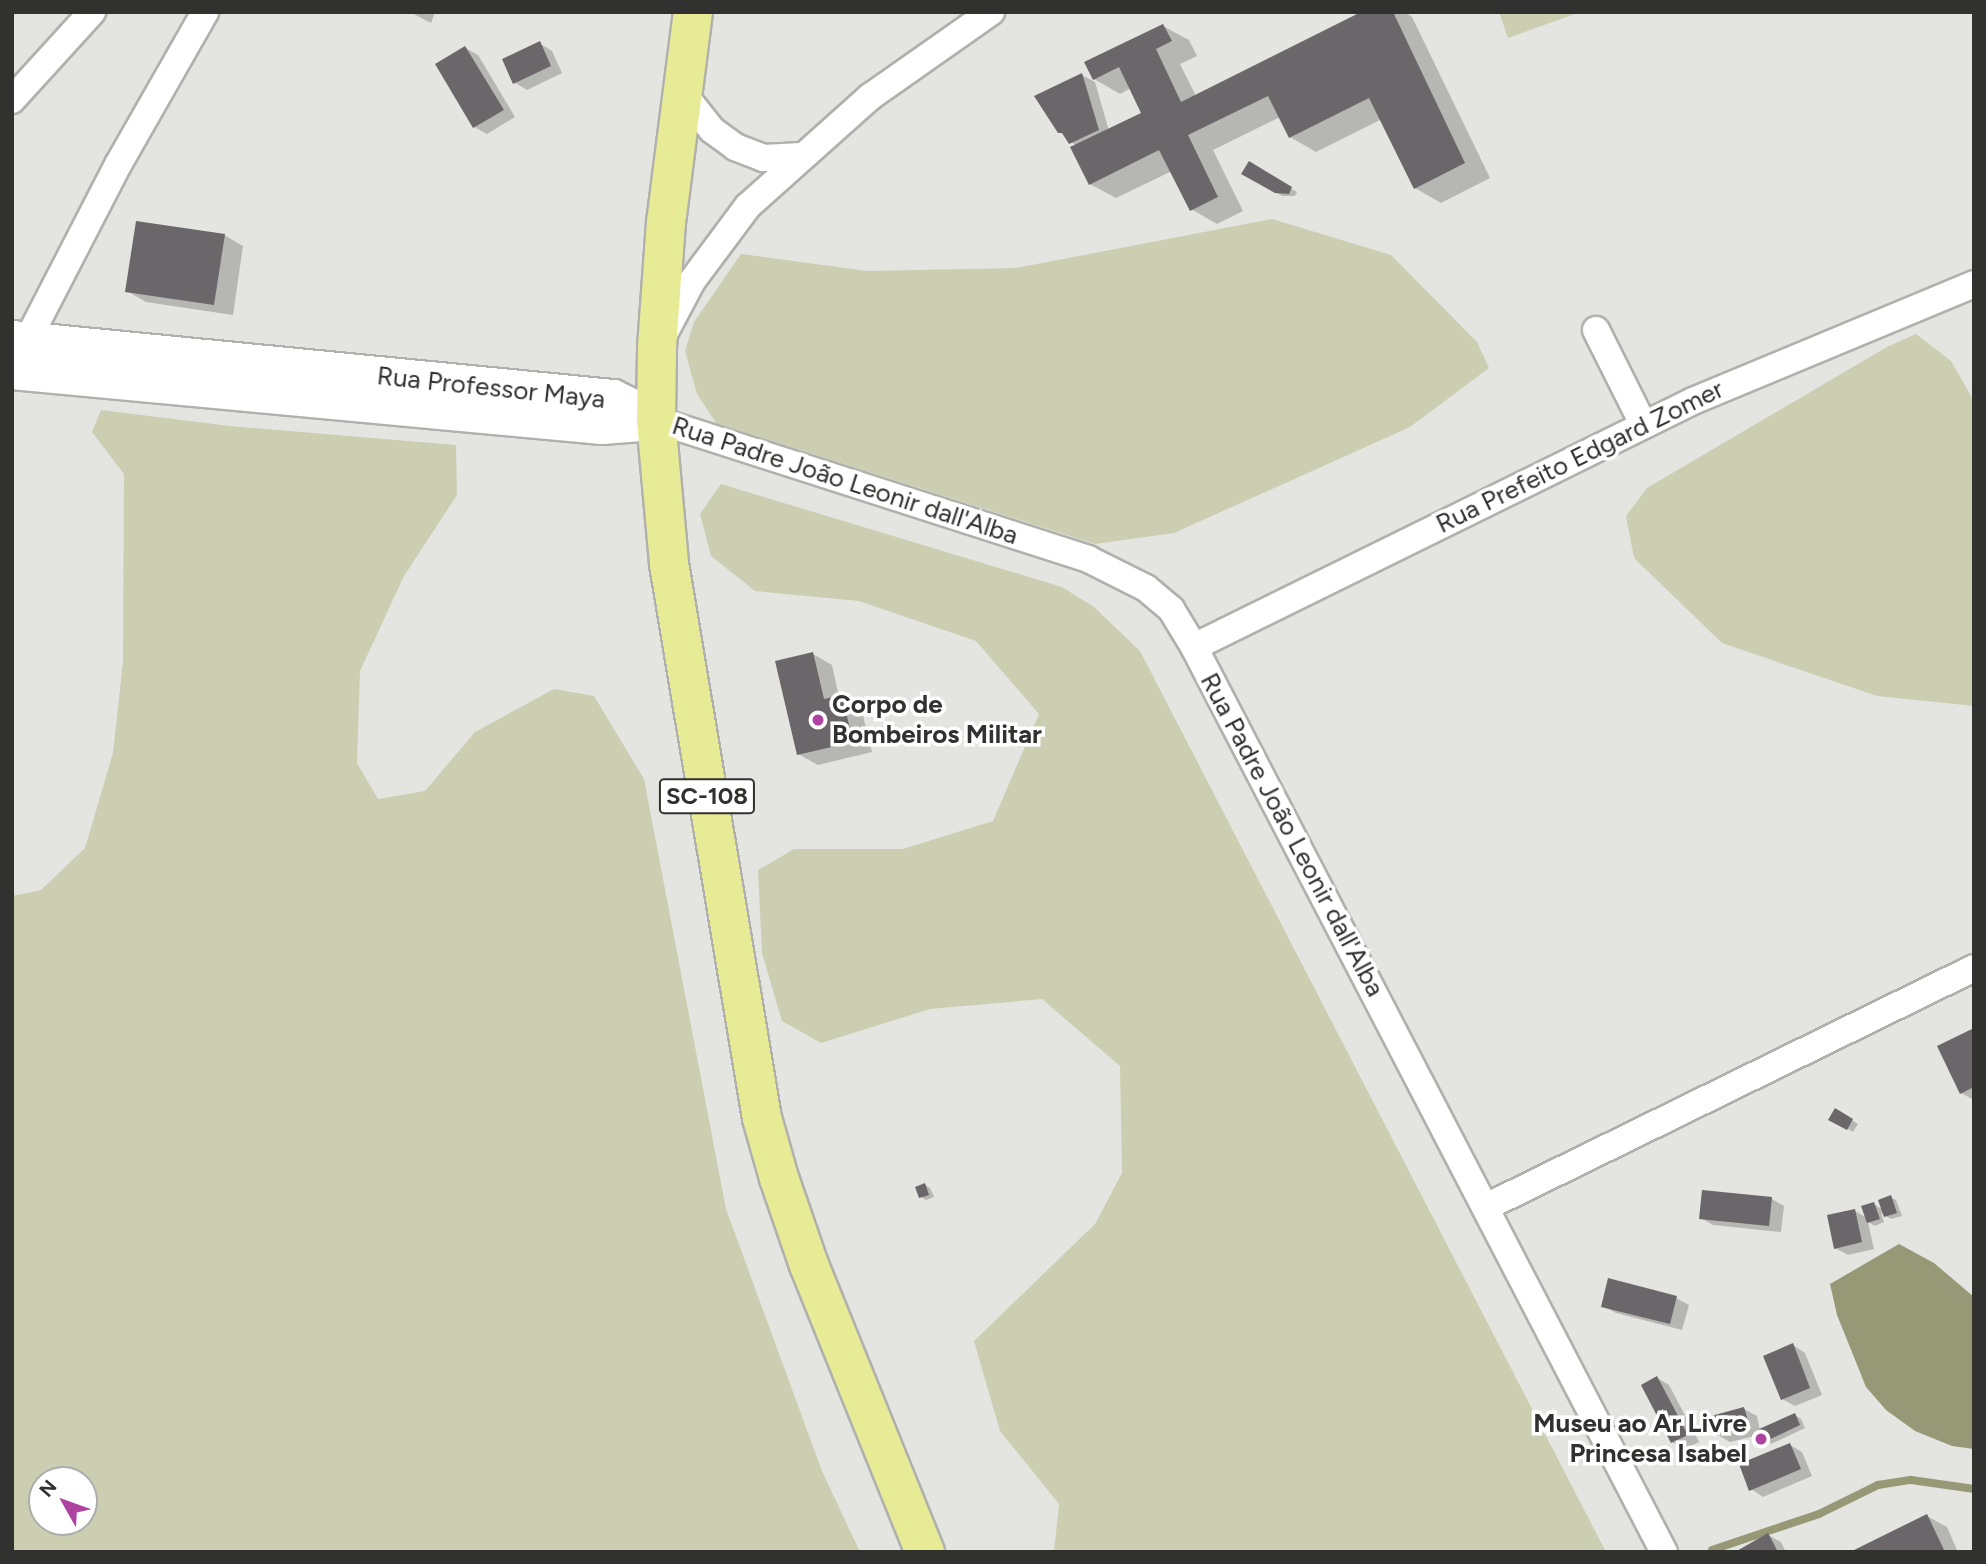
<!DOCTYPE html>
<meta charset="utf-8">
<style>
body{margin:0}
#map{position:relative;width:1986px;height:1564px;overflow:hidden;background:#e4e5e0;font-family:Figtree,sans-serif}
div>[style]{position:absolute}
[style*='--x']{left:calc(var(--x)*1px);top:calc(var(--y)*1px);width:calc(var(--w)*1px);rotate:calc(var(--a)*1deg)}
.green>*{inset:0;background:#cbceb1}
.water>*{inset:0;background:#969876}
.shadow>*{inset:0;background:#0003}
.stream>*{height:8px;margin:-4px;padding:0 4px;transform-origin:4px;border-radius:4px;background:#969876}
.building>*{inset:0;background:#6a6669}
.roads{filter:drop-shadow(2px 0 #b0b0ac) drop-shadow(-2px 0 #b0b0ac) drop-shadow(0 2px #b0b0ac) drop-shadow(0 -2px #b0b0ac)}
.street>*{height:26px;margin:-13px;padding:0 13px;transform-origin:13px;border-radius:13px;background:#fff}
.secondary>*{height:38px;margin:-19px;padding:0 19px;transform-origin:19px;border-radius:19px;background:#fff}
.primary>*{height:38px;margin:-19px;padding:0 19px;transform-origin:19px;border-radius:19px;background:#e8eb96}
.dots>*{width:19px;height:19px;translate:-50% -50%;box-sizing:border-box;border:4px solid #fff;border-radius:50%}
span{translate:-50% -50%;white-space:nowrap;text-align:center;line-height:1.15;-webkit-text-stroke:7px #fff;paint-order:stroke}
.shield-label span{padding:2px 5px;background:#fff;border:2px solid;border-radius:5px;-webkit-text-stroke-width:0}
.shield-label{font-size:24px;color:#31312f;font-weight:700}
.street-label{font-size:26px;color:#31312f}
.poi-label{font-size:26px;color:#31312f;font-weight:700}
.left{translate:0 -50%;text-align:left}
.right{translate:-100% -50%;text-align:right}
.frame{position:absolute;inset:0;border:14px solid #31312f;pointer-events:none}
.north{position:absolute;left:28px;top:1466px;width:70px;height:70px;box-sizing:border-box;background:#fff;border:2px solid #adadac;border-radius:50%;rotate:310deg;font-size:19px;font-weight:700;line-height:28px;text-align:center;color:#31312f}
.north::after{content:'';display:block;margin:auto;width:24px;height:32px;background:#af43a2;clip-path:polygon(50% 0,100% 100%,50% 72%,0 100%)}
</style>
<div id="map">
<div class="green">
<div style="clip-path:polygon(1499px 12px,1580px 12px,1508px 38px)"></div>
<div style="clip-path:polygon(1272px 219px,1391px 255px,1477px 342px,1489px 368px,1410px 427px,1174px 533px,1095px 544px,716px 423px,697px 394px,685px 351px,694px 322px,741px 254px,867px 271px,1016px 268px)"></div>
<div style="clip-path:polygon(1916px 334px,1951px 361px,1974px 401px,1974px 706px,1877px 696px,1722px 643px,1634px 558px,1626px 516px,1647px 488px,1887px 347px)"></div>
<div style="clip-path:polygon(evenodd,101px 410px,230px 426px,456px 445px,457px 495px,404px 576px,360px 671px,357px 763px,378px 799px,425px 791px,475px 732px,554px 689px,594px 696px,644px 779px,726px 1209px,822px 1471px,860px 1552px,12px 1552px,12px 896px,41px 890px,85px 848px,113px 753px,123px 662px,124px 474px,92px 432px,101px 410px,84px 1480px,84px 1522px,42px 1522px,42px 1480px,84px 1480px)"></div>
<div style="clip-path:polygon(721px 484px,1062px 587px,1094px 607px,1140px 651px,1606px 1552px,1054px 1552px,1059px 1504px,1000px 1431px,974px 1341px,1095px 1224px,1122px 1173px,1120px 1066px,1042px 999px,930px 1009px,821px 1043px,782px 1021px,762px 953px,758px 870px,794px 849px,903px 849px,993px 821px,1039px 714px,976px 641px,859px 601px,755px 591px,711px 556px,700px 514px)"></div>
</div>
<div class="water">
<div style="clip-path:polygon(1899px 1244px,1934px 1263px,1974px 1297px,1974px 1449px,1952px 1446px,1915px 1431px,1886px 1410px,1866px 1387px,1837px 1315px,1830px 1284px)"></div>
</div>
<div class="shadow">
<div style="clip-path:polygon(410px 12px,435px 12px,431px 23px)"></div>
<div style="clip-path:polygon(1365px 12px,1405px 12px,1412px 17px,1490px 178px,1441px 203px,1415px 188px,1382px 119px,1316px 152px,1290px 137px,1280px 117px,1213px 150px,1243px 211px,1217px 224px,1191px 209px,1172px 171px,1116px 198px,1090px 184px,1076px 146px,1059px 131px,1082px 75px,1095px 82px,1109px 131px,1144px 114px,1131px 88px,1120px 94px,1094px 79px,1163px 26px,1189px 40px,1197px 56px,1180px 64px,1196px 96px)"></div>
<div style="clip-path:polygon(539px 43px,552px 51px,562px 73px,527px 90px,514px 82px)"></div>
<div style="clip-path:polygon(465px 48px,478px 55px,515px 117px,487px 134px,474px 127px)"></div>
<div style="clip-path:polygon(1249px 164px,1297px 192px,1295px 196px,1282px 196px,1244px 173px)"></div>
<div style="clip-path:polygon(224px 235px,243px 246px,233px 315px,146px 302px,127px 291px)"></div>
<div style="clip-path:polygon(813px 654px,832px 665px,839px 697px,861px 708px,872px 752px,818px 765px,798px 754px)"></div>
<div style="clip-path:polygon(1974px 1030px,1974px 1100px,1961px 1093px)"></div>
<div style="clip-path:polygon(1836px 1110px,1858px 1124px,1853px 1132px,1831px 1119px)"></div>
<div style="clip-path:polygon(925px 1185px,930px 1188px,934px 1197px,926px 1200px,921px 1197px)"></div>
<div style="clip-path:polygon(1890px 1197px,1896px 1200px,1902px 1216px,1891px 1219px,1881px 1213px,1884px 1222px,1875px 1226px,1868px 1222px,1874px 1249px,1848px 1255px,1835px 1248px,1855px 1211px,1867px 1218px,1873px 1204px,1884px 1210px)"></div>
<div style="clip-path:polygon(1772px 1199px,1784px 1206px,1781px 1232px,1713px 1225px,1701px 1218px)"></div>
<div style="clip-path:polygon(1676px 1298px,1689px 1305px,1682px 1330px,1616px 1313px,1603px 1306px)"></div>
<div style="clip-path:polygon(1793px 1345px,1805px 1353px,1822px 1395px,1795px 1406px,1782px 1399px)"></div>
<div style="clip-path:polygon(1657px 1378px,1669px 1385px,1699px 1442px,1685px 1449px,1672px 1442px)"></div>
<div style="clip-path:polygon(1744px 1409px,1757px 1416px,1760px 1431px,1795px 1415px,1801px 1419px,1805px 1428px,1771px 1444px,1763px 1434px,1730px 1442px,1718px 1435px)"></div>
<div style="clip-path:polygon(1790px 1445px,1802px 1452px,1812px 1476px,1763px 1497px,1751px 1489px)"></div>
<div style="clip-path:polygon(1927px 1516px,1947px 1527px,1958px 1552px,1854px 1552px)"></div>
<div style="clip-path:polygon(1768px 1535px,1781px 1542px,1786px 1552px,1740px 1552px)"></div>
</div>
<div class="stream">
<div style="--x:1712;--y:1550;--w:113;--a:-18.6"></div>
<div style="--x:1819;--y:1514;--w:66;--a:-26.2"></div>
<div style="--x:1878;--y:1485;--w:33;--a:-9"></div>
<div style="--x:1911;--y:1480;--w:64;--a:8.1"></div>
</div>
<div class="building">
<div style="clip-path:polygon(1361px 12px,1393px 12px,1465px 163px,1414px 189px,1369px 98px,1289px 138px,1268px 96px,1188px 135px,1218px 197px,1190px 211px,1159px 150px,1089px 185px,1070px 147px,1141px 113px,1119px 67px,1093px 80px,1084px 62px,1163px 24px,1172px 41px,1156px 49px,1181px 102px)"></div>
<div style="clip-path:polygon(540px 41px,551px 66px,513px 84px,502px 59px)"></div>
<div style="clip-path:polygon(465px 46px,504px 110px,473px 128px,435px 64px)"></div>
<div style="clip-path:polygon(1082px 73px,1099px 130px,1069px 144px,1062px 133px,1058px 133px,1034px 96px)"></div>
<div style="clip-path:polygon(1249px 161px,1292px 187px,1289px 194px,1275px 193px,1241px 174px)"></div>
<div style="clip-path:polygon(136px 221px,225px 234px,214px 305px,125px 292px)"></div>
<div style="clip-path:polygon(813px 652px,824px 699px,842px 695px,853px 742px,797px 755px,775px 661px)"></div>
<div style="clip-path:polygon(1974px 1028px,1974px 1087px,1960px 1094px,1937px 1046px)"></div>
<div style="clip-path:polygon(1835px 1108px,1853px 1119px,1847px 1130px,1828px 1120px)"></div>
<div style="clip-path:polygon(925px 1183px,929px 1195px,919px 1198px,915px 1187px)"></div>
<div style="clip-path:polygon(1702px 1190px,1772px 1197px,1769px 1226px,1699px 1219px)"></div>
<div style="clip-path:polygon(1891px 1195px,1897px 1213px,1884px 1217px,1878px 1200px)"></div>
<div style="clip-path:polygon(1874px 1202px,1880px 1219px,1867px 1223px,1861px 1206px)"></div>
<div style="clip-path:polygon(1855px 1209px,1862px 1242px,1834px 1249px,1827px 1215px)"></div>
<div style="clip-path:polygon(1608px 1278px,1677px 1296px,1670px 1324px,1601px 1307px)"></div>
<div style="clip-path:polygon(1793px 1343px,1810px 1388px,1781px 1400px,1763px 1356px)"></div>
<div style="clip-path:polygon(1657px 1376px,1688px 1435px,1671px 1443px,1641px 1385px)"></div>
<div style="clip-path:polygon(1744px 1407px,1750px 1428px,1716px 1436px,1711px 1416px)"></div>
<div style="clip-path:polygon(1795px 1413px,1800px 1425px,1764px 1442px,1759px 1429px)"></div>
<div style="clip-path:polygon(1790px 1443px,1801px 1469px,1749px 1491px,1739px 1464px)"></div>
<div style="clip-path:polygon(1927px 1514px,1945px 1552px,1850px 1552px)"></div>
<div style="clip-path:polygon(1768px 1533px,1778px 1552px,1735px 1552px)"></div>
</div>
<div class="roads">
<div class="street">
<div style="--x:682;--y:92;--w:48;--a:51.7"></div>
<div style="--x:712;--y:130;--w:29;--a:36"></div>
<div style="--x:735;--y:147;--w:30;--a:21"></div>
<div style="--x:763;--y:158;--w:38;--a:-3"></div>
<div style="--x:12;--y:100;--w:119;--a:-47.7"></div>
<div style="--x:1596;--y:330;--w:105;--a:63.4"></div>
<div style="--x:663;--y:336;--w:62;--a:-62.2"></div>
<div style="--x:692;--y:281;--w:94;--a:-53.3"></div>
<div style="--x:748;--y:206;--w:164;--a:-41.8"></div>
<div style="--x:870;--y:97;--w:148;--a:-35.1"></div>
<div style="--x:25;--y:356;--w:15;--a:-82"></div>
<div style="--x:27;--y:341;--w:200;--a:-62.7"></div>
<div style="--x:119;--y:163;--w:174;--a:-60.3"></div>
<div style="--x:656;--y:420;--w:454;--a:17.8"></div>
<div style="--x:1088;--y:559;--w:65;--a:26.6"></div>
<div style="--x:1146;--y:588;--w:33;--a:40"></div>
<div style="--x:1171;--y:609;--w:44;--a:58.8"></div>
<div style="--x:1194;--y:647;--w:1020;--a:62.56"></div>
<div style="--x:1194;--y:647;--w:556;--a:-26.24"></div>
<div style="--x:1693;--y:401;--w:304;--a:-22.6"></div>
<div style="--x:1486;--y:1207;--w:543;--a:-26.09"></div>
</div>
<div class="secondary">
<div style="--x:12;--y:340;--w:604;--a:5.61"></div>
<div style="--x:613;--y:399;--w:48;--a:26"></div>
<div style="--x:12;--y:370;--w:593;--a:5.33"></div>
<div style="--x:602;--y:425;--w:52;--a:-4.4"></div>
</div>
<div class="primary">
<div style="--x:693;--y:12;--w:212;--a:97.3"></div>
<div style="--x:666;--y:222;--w:127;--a:94.1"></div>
<div style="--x:657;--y:349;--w:71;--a:90.8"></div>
<div style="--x:656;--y:420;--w:145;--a:84.8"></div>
<div style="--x:669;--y:564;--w:562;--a:80.47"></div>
<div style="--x:762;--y:1118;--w:62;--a:74.2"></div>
<div style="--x:779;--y:1178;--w:92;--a:71"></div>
<div style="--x:809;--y:1265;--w:310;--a:68"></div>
</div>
</div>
<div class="dots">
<div style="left:818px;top:720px;background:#af43a2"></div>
<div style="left:1761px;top:1439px;background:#af43a2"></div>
</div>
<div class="shield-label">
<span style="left:707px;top:796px">SC-108</span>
</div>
<div class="street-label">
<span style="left:491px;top:388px;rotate:6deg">Rua Professor Maya</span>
<span style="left:1580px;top:457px;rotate:-26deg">Rua Prefeito Edgard Zomer</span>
<span style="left:845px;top:481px;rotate:18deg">Rua Padre João Leonir dall'Alba</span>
<span style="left:1292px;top:835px;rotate:62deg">Rua Padre João Leonir dall'Alba</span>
</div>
<div class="poi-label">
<span class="left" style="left:832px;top:720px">Corpo de<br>Bombeiros Militar</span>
<span class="right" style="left:1747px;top:1439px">Museu ao Ar Livre<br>Princesa Isabel</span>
</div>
<div class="frame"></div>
<div class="north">N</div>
</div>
